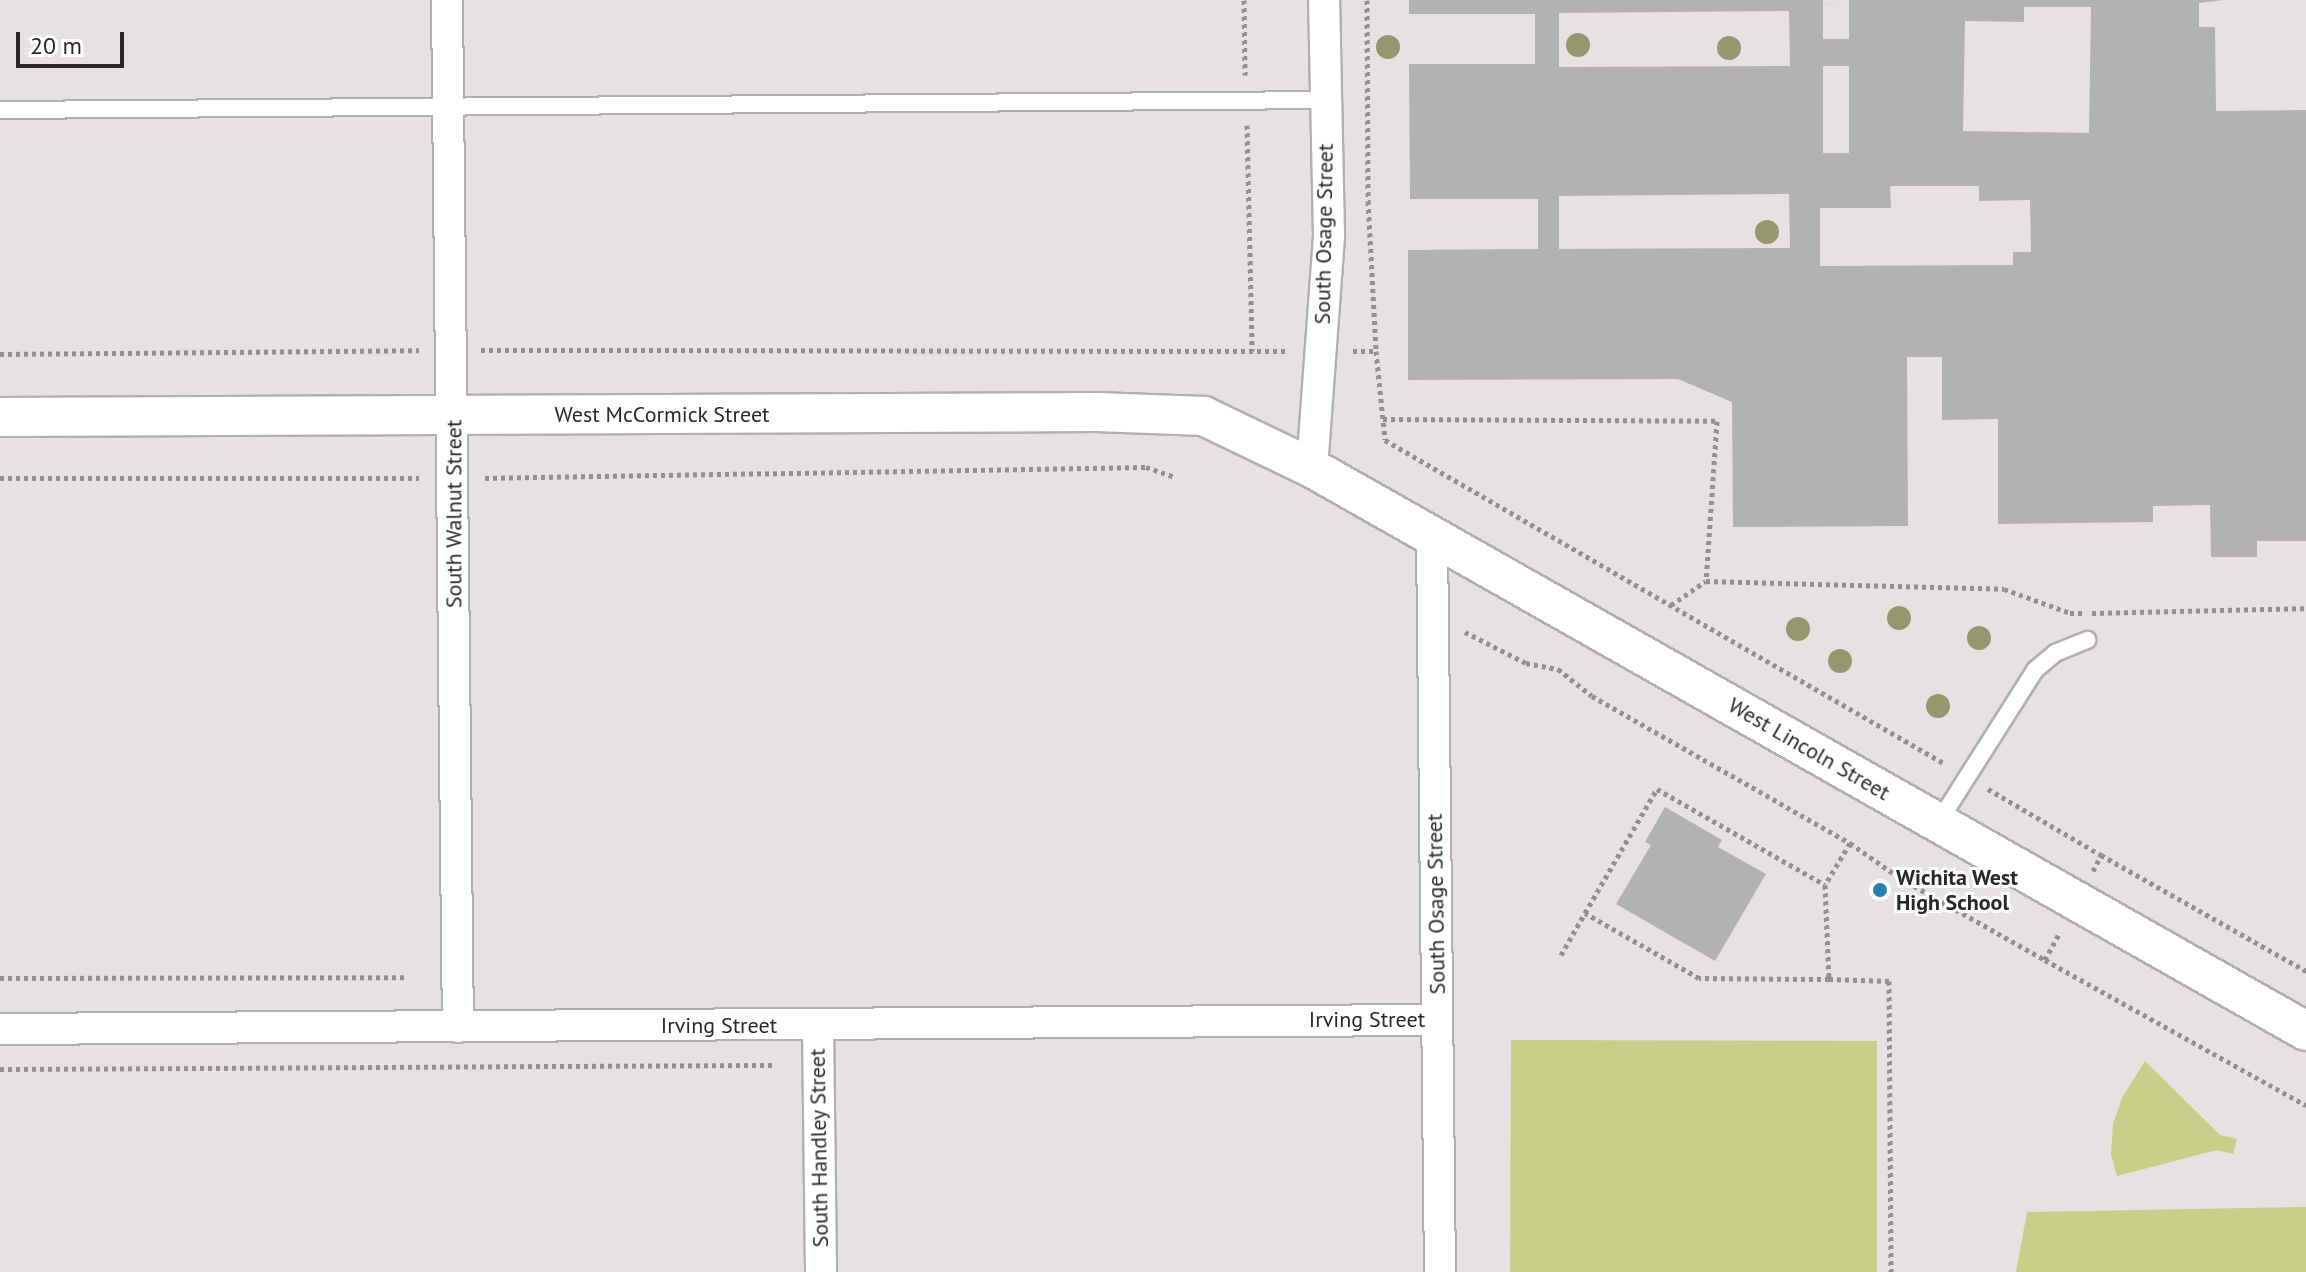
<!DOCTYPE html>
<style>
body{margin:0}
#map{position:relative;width:2306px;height:1272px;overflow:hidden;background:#e6e2e1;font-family:"PT Sans",sans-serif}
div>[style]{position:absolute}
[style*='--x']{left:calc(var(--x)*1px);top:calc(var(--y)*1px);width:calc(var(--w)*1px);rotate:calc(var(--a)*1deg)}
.green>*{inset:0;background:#c9ce88}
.building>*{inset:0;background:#b4b1b1}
.path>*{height:5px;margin-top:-2.5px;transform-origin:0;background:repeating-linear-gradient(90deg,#93908f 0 4px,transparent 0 8px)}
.roads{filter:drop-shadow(2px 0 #b3afae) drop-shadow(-2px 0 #b3afae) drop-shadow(0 2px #b3afae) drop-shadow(0 -2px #b3afae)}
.service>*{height:16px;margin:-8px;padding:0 8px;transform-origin:8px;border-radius:8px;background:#fff}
.minor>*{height:30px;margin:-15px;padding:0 15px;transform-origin:15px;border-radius:15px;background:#fff}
.tertiary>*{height:38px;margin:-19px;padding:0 19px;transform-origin:19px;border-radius:19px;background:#fff}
.trees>*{width:24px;height:24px;margin:-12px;border-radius:50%;background:#96966f}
.dots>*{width:22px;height:22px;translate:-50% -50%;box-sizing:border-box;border:4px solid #fff;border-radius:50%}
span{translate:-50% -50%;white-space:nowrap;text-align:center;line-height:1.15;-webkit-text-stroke:6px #fff;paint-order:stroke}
.street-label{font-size:22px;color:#292727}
.poi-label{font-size:22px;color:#292727;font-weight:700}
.left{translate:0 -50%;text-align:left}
.scale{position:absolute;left:16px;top:32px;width:108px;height:36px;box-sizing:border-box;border:4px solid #292727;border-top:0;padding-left:10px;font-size:24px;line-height:28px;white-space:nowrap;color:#292727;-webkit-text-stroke:6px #fff;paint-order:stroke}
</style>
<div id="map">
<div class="green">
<div style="clip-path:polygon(1511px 1040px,1877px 1041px,1877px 1272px,1510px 1272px)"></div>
<div style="clip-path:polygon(2145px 1061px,2220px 1135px,2237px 1139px,2233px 1154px,2217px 1150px,2117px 1176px,2111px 1155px,2113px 1124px,2122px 1098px)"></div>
<div style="clip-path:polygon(2306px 1207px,2306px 1272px,2016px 1272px,2027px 1212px)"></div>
</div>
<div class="building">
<div style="clip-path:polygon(evenodd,1409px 0,1823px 0,1823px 39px,1849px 39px,1849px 0,2223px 0,2199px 3px,2199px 27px,2215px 27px,2216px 111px,2306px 110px,2306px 541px,2257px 541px,2257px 557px,2211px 557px,2210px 505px,2153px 506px,2153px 522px,1998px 524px,1998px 419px,1942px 420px,1942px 357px,1907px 357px,1908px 526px,1733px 527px,1732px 402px,1678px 379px,1408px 380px,1408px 250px,1538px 249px,1538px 199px,1410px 199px,1409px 64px,1535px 64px,1535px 14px,1409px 14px,1409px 0,2024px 7px,2091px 7px,2089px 133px,1963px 131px,1965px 21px,2024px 22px,2024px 7px,1409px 0,1789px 11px,1790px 66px,1559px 67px,1559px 13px,1789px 11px,1409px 0,1823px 66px,1849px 66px,1849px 153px,1823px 153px,1823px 66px,1409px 0,1890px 186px,1979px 186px,1979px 201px,2030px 200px,2031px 252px,2013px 252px,2013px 265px,1820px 266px,1820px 208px,1891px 208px,1890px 186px,1409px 0,1789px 194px,1790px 248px,1559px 249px,1559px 196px,1789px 194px)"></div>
<div style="clip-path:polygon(1665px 807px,1722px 840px,1718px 847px,1766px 874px,1715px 961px,1616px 904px,1651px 845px,1645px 842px)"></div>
</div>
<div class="path">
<div style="--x:1244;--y:0;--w:75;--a:89.2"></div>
<div style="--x:1367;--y:0;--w:201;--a:89.7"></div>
<div style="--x:1368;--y:201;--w:150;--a:86.9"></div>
<div style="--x:1376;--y:351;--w:89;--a:84.2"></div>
<div style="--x:1385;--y:440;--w:647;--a:30.05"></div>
<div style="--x:1247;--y:125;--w:226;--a:88.7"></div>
<div style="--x:481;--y:350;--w:806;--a:0.07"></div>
<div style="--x:1353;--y:351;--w:23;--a:0"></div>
<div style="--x:0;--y:354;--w:419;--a:-0.5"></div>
<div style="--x:1383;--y:419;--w:334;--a:0.3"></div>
<div style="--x:1717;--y:421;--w:160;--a:93.9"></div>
<div style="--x:0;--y:478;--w:419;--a:0"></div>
<div style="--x:485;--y:478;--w:661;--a:-0.95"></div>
<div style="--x:1146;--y:467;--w:31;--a:19"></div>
<div style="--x:1671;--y:605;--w:42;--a:-34.4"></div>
<div style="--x:1706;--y:581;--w:298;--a:1.5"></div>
<div style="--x:2004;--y:589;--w:70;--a:20"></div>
<div style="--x:2070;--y:613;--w:12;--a:0"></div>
<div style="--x:2092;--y:613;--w:214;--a:-1.3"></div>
<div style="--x:1465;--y:632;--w:68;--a:26.9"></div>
<div style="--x:1526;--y:663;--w:33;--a:11"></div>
<div style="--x:1558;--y:669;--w:43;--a:38.5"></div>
<div style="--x:1592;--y:696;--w:297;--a:29.7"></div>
<div style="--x:1850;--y:843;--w:49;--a:120.8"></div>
<div style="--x:1988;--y:789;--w:131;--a:30.3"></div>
<div style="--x:1850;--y:843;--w:61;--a:35"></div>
<div style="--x:1900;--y:878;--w:167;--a:29.5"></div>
<div style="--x:2045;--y:960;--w:32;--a:-62"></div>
<div style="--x:2093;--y:871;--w:18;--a:-63"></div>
<div style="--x:2101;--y:855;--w:236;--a:29.5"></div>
<div style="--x:1561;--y:955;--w:48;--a:-60.3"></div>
<div style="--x:1585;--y:913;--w:143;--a:-59.9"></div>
<div style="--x:1657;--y:789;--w:193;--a:29.7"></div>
<div style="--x:1825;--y:885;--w:94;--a:87.6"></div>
<div style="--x:1829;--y:979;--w:130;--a:-179.6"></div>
<div style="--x:1699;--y:978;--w:131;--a:-150.3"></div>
<div style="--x:2045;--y:960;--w:299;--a:29.1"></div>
<div style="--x:0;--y:978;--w:407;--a:-0.1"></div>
<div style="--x:1829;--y:979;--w:60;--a:1.9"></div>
<div style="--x:1889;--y:981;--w:291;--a:89.6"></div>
<div style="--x:0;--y:1069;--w:776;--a:-0.3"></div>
</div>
<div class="roads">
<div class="service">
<div style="--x:0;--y:110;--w:1326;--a:-0.43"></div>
<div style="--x:1938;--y:823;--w:181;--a:-57.6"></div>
<div style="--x:2035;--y:670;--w:26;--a:-40"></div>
<div style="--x:2055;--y:653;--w:35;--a:-22"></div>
</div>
<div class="minor">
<div style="--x:447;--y:0;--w:1027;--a:89.39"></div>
<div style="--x:1312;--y:468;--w:234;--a:-85.8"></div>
<div style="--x:1329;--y:235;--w:235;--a:-91.2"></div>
<div style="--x:1432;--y:536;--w:736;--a:89.38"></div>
<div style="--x:818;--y:1025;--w:247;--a:89.3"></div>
<div style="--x:0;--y:1029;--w:1437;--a:-0.36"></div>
</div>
<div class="tertiary">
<div style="--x:0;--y:417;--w:1097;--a:-0.26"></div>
<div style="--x:1097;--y:412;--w:107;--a:2.1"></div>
<div style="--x:1204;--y:416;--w:120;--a:25.7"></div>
<div style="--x:1312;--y:468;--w:1142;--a:29.53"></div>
</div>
</div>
<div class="trees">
<div style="left:1578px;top:45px"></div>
<div style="left:1388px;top:47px"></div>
<div style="left:1729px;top:48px"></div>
<div style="left:1767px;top:232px"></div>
<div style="left:1899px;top:618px"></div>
<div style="left:1798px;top:629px"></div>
<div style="left:1979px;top:638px"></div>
<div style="left:1840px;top:661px"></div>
<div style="left:1938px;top:706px"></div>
</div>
<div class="dots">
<div style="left:1880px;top:890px;background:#2382ae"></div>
</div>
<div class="street-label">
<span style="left:1324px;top:234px;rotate:-89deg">South Osage Street</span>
<span style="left:662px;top:415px">West McCormick Street</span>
<span style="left:454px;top:514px;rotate:-90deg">South Walnut Street</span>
<span style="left:1809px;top:749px;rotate:30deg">West Lincoln Street</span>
<span style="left:1436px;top:904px;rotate:-91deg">South Osage Street</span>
<span style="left:1367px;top:1020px">Irving Street</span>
<span style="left:719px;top:1026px">Irving Street</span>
<span style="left:819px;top:1148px;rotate:-91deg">South Handley Street</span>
</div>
<div class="poi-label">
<span class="left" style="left:1896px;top:890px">Wichita West<br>High School</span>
</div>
<div class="scale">20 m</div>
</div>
